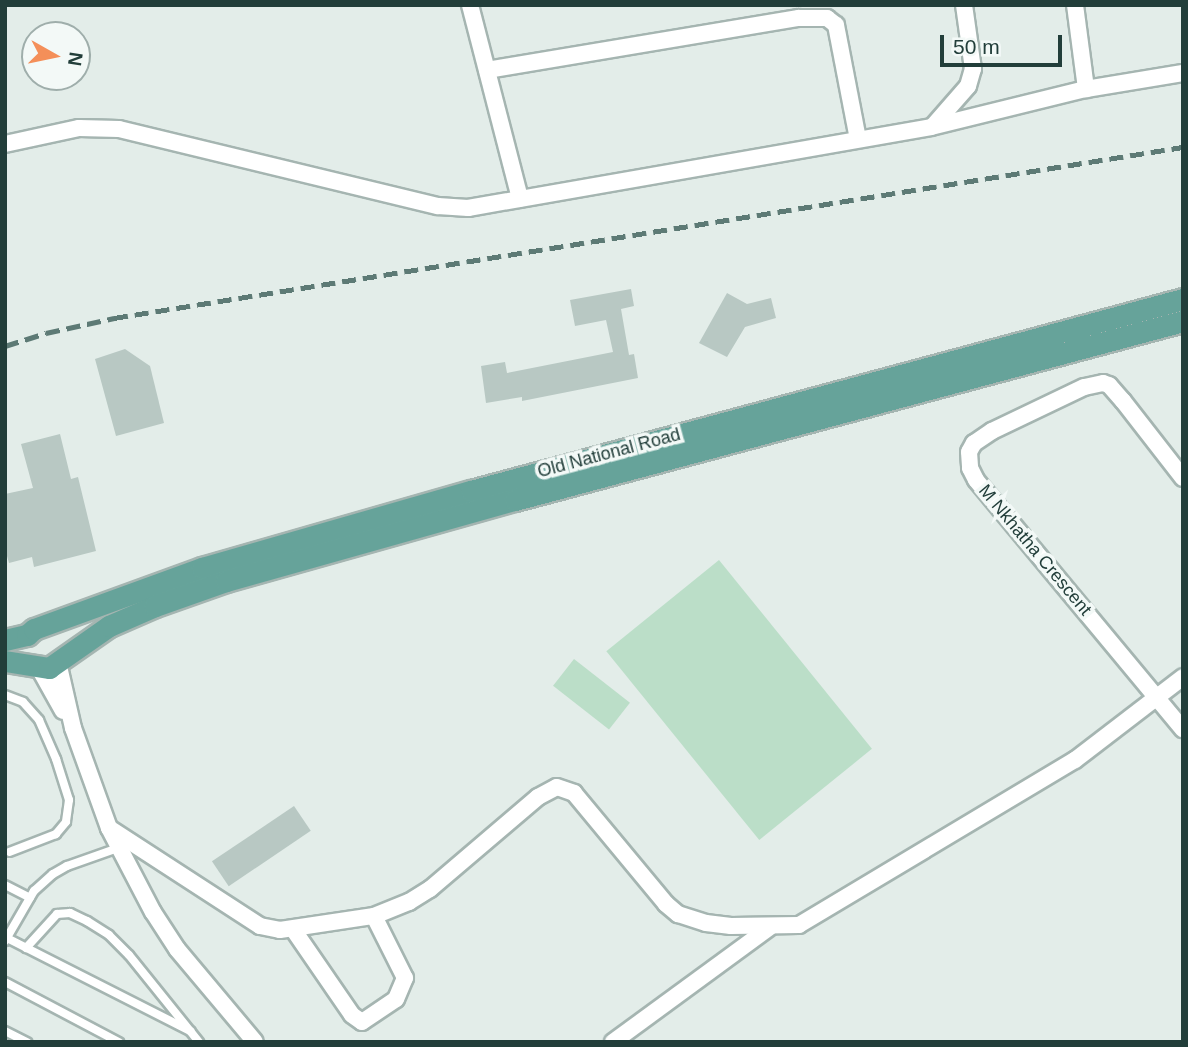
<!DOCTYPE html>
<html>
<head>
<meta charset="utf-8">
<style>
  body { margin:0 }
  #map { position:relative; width:1188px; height:1047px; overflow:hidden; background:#e3ede9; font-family:Arial,sans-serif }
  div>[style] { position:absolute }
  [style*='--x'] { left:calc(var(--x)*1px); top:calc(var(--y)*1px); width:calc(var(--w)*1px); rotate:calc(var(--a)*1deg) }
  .green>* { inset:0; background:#bbdec8; transform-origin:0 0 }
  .building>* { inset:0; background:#b8c8c3; transform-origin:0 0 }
  .roads { filter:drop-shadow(2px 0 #a5b5b1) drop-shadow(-2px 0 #a5b5b1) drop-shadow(0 2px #a5b5b1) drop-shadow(0 -2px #a5b5b1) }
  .lane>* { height:8px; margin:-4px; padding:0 4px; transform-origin:4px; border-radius:4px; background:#fff }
  .street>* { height:16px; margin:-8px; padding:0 8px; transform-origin:8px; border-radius:8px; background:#fff }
  .primary>* { height:21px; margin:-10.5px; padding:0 10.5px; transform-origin:10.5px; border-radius:10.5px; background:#66a39a }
  .rail>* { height:5px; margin-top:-2.5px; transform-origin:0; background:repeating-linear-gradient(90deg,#5d7a75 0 14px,transparent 0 21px) }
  span { translate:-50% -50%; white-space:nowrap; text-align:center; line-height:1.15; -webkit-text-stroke:7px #f3f9f7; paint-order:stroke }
  .street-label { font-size:18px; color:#223e3a }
  .frame { position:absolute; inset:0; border:7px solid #223e3a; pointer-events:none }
  .north { position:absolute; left:21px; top:21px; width:70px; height:70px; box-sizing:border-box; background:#f3f9f7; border:2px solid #9faeab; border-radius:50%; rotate:99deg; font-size:19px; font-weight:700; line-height:28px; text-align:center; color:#223e3a }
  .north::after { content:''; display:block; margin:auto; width:24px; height:32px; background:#f48f59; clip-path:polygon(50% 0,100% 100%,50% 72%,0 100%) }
  .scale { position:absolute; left:940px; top:35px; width:122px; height:32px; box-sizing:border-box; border:4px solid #223e3a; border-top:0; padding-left:9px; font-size:21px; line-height:24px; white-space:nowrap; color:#223e3a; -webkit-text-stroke:5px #f3f9f7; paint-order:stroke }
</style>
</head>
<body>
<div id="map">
  <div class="green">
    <div style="left:719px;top:560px;width:243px;height:145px;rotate:51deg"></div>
    <div style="left:574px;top:659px;width:71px;height:34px;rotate:38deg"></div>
  </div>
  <div class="building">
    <div style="clip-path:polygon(631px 289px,634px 306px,621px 309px,629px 355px,634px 354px,638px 378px,522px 401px,522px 397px,486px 403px,481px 366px,505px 362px,507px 373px,613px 352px,606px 320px,575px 326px,570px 300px)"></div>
    <div style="clip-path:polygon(727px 293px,747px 304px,771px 298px,776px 318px,745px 327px,727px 357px,699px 343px)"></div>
    <div style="clip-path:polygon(125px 349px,150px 366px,164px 423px,116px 436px,95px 359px)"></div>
    <div style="clip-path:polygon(60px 434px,71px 479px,78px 477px,96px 551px,34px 567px,32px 557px,9px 563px,5px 549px,5px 494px,33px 488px,21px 444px)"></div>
    <div style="left:294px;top:806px;width:30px;height:99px;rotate:56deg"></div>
  </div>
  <div class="roads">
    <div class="lane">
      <div style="--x:5;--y:695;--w:19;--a:21"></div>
      <div style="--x:23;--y:702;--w:24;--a:48"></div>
      <div style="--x:39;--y:720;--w:43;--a:66.4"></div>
      <div style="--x:56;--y:759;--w:43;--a:72.4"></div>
      <div style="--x:69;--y:800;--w:22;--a:98"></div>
      <div style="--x:66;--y:822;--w:16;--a:130"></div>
      <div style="--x:56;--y:834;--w:50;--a:159"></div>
      <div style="--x:5;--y:885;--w:28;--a:27"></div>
      <div style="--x:5;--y:937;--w:208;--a:26.9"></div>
      <div style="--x:5;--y:941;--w:58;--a:-59.9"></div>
      <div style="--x:34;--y:891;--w:25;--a:-42"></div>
      <div style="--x:53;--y:874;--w:16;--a:-30"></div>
      <div style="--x:67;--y:866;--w:54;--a:-19.4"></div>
      <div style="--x:26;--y:948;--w:46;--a:-47.6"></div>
      <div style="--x:57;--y:914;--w:13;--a:-4"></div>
      <div style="--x:70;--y:913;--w:19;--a:25"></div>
      <div style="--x:87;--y:921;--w:26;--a:32"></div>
      <div style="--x:109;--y:935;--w:28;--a:45"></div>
      <div style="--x:129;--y:955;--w:112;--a:51.2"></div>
      <div style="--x:5;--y:982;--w:129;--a:27.8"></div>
      <div style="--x:5;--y:1031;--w:25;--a:27"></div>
    </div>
    <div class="street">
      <div style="--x:470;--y:5;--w:200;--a:75.5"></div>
      <div style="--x:1075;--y:5;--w:85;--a:82.5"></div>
      <div style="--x:487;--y:70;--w:316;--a:-9.5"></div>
      <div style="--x:799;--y:18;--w:28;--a:0"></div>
      <div style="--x:827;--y:18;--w:11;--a:38"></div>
      <div style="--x:836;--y:25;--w:116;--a:79.1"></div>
      <div style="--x:933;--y:126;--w:53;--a:-48.8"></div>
      <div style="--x:968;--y:86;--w:18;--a:-74"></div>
      <div style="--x:973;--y:69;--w:65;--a:-98"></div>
      <div style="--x:5;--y:144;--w:76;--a:-12.2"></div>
      <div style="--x:79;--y:128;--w:40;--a:1.4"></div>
      <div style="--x:119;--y:129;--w:328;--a:13.6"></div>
      <div style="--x:438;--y:206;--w:30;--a:4"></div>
      <div style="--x:468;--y:208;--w:470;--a:-9.9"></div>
      <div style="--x:931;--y:127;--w:160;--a:-13.8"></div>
      <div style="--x:1086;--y:89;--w:98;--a:-9.4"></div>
      <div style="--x:1183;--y:478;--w:98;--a:-127.9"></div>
      <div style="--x:1123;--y:401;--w:21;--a:-131"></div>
      <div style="--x:1109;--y:385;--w:6;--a:-162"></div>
      <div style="--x:1103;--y:383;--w:19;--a:168"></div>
      <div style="--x:1084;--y:387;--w:102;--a:154.4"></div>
      <div style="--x:992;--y:431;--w:22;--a:146"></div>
      <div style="--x:974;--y:443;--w:10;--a:119"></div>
      <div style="--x:969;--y:452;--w:16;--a:86"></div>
      <div style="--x:970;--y:468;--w:13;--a:63"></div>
      <div style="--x:976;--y:480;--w:324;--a:50.3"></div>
      <div style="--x:58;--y:662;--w:68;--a:77.2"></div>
      <div style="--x:73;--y:728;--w:106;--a:70.2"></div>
      <div style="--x:109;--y:828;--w:180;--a:33"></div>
      <div style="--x:260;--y:926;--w:20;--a:11"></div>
      <div style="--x:280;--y:930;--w:95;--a:-8.5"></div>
      <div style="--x:374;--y:916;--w:38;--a:-22"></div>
      <div style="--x:409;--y:902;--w:25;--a:-32"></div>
      <div style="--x:430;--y:889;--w:142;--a:-40.4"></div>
      <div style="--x:538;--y:797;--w:21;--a:-28"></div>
      <div style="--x:557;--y:787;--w:18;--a:19"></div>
      <div style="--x:574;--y:793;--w:144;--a:50.3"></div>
      <div style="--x:666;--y:904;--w:16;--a:40"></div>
      <div style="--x:678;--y:914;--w:29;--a:18"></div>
      <div style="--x:706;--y:923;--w:25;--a:7"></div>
      <div style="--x:731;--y:926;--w:68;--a:-0.8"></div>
      <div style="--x:799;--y:925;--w:322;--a:-30.9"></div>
      <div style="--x:1075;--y:760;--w:136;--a:-37.5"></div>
      <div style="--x:39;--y:668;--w:49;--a:60.8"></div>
      <div style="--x:109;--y:828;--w:95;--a:62.4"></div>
      <div style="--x:153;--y:912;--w:44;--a:57"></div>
      <div style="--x:177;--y:949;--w:121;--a:50"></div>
      <div style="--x:293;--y:929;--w:104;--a:55.5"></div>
      <div style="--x:352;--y:1015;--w:12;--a:35"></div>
      <div style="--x:362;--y:1022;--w:41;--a:-34.1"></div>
      <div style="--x:396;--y:999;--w:23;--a:-67"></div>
      <div style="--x:405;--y:978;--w:69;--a:-116.6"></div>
      <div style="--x:613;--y:1042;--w:195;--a:-36.2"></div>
    </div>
    <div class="primary">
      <div style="--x:5;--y:640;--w:23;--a:-13"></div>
      <div style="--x:27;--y:635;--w:9;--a:-41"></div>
      <div style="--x:34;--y:629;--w:179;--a:-20"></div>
      <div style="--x:202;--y:568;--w:280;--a:-16"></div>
      <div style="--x:471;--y:491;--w:737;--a:-15.09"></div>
      <div style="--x:5;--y:661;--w:45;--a:9"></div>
      <div style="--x:49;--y:668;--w:73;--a:-35"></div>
      <div style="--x:109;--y:626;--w:50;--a:-23.5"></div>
      <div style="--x:155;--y:606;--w:75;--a:-19.4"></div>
      <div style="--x:226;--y:581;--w:300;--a:-15.7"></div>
      <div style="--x:515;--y:500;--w:692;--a:-15"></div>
    </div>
  </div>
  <div class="rail">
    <div style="--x:5;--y:346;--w:43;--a:-17.6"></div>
    <div style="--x:46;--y:333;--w:70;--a:-12.4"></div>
    <div style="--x:114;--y:318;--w:1083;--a:-9.09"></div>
  </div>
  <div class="street-label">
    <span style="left:609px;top:453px;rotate:-15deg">Old National Road</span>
    <span style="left:1035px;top:550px;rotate:50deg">M Nkhatha Crescent</span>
  </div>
  <div class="frame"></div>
  <div class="north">N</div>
  <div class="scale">50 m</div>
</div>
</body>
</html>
